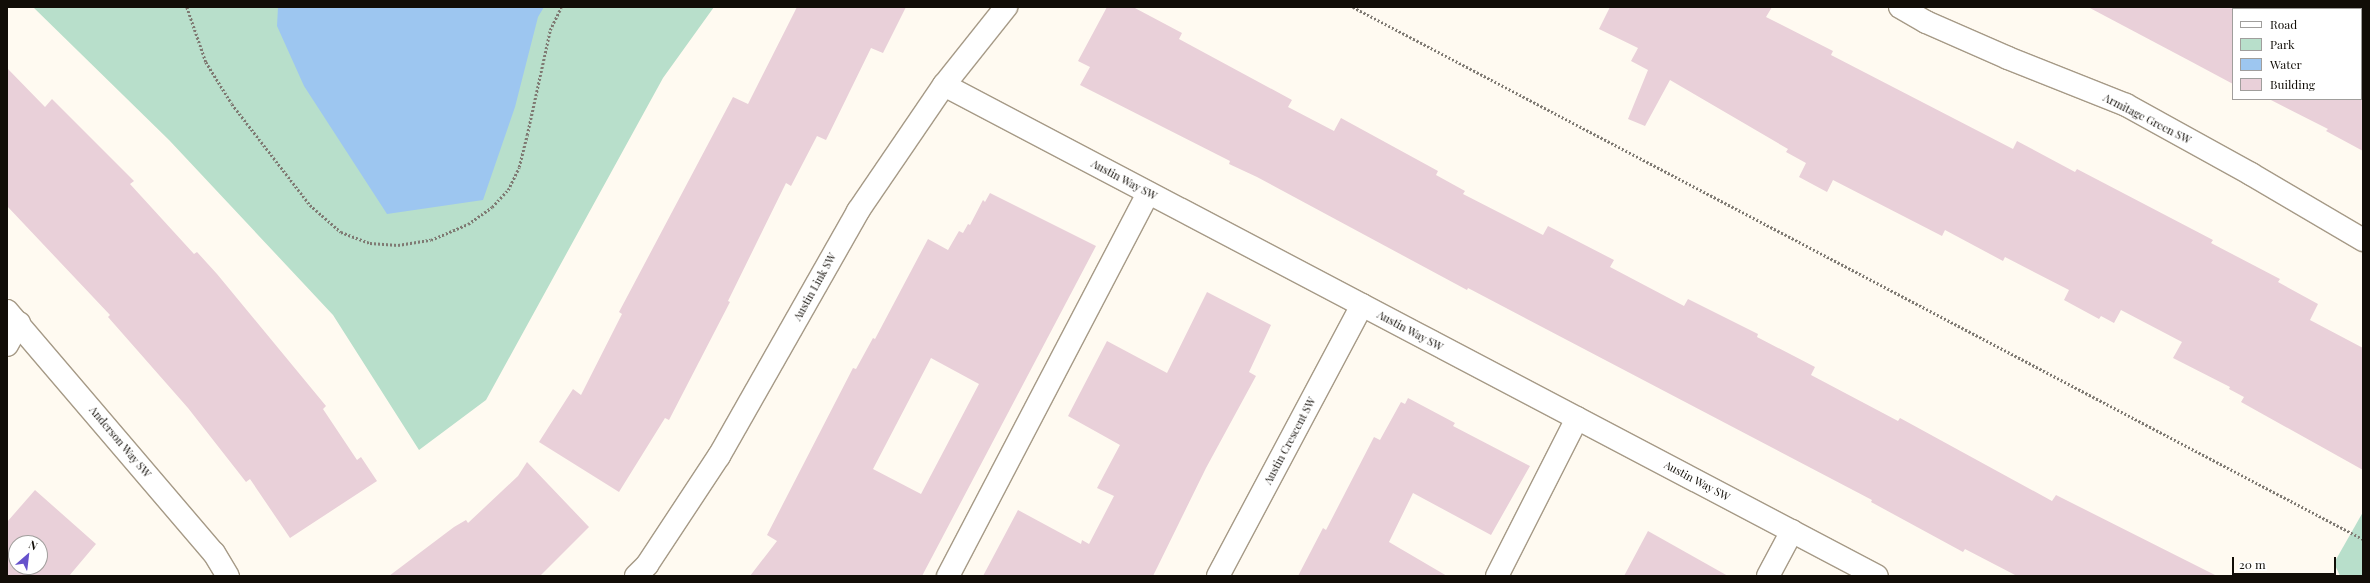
<!DOCTYPE html>
<html>
<head>
<meta charset="utf-8">
<style>
  body { margin:0 }
  #map { position:relative; width:2370px; height:583px; overflow:hidden; background:#fffaf1; font-family:"Playfair Display",serif }
  div>[style] { position:absolute }
  [style*='--x'] { left:calc(var(--x)*1px); top:calc(var(--y)*1px); width:calc(var(--w)*1px); rotate:calc(var(--a)*1deg) }
  .green>* { inset:0; background:#b8dfcb }
  .water>* { inset:0; background:#9dc6f0 }
  .building>* { inset:0; background:#e9d0d9 }
  .path>* { height:2.5px; margin-top:-1.25px; transform-origin:0; background:repeating-linear-gradient(90deg,#7f7a73 0 2px,transparent 0 4px) }
  .roads { filter:drop-shadow(1px 0 #a69a87) drop-shadow(-1px 0 #a69a87) drop-shadow(0 1px #a69a87) drop-shadow(0 -1px #a69a87) }
  .minor>* { height:22px; margin:-11px; padding:0 11px; transform-origin:11px; border-radius:11px; background:#fff }
  span { translate:-50% -50%; white-space:nowrap; text-align:center; line-height:1.15; -webkit-text-stroke:3px #fff; paint-order:stroke }
  .street-label { font-size:11px; color:#110d07 }
  .frame { position:absolute; inset:0; border:8px solid #110d07; pointer-events:none }
  .legend { position:absolute; left:2232px; top:8px; width:130px; height:92px; box-sizing:border-box; background:#fff; border:1px solid #a09e9c; margin:0; padding:5px 7px; list-style:none; font-size:12px; color:#110d07 }
  .legend li { display:flex; align-items:center; gap:8px; height:20px }
  .legend b { width:20px; border:1px solid #a09e9c }
  .north { position:absolute; left:8px; top:535px; width:40px; height:40px; box-sizing:border-box; background:#fff; border:1px solid #a09e9c; border-radius:50%; rotate:28deg; font-size:11px; font-weight:700; line-height:16px; text-align:center; color:#110d07 }
  .north::after { content:''; display:block; margin:auto; width:14px; height:18px; background:#6652cc; clip-path:polygon(50% 0,100% 100%,50% 72%,0 100%) }
  .scale { position:absolute; left:2232px; top:557px; width:104px; height:18px; box-sizing:border-box; border:2px solid #110d07; border-top:0; padding-left:5px; font-size:12px; line-height:14px; white-space:nowrap; color:#110d07; -webkit-text-stroke:3px #fff; paint-order:stroke }
</style>
</head>
<body>
<div id="map">
  <div class="green">
    <div style="clip-path:polygon(33px 7px,714px 7px,663px 78px,486px 400px,419px 450px,333px 315px,169px 140px)"></div>
    <div style="clip-path:polygon(2363px 512px,2363px 576px,2340px 576px,2334px 563px)"></div>
  </div>
  <div class="water">
    <div style="clip-path:polygon(278px 7px,544px 7px,538px 17px,515px 107px,483px 200px,387px 214px,304px 86px,277px 26px)"></div>
  </div>
  <div class="building">
    <div style="clip-path:polygon(797px 7px,906px 7px,883px 53px,871px 48px,826px 140px,817px 136px,791px 186px,786px 183px,728px 301px,730px 302px,669px 420px,665px 418px,619px 492px,539px 442px,573px 389px,581px 395px,622px 314px,619px 312px,733px 97px,748px 104px)"></div>
    <div style="clip-path:polygon(1107px 7px,1133px 7px,1182px 33px,1179px 39px,1292px 100px,1288px 107px,1334px 131px,1341px 118px,1438px 171px,1436px 175px,1465px 191px,1463px 194px,1543px 235px,1548px 226px,1614px 260px,1610px 267px,1684px 306px,1688px 299px,1758px 334px,1757px 337px,1815px 367px,1811px 375px,1898px 421px,1900px 418px,2052px 501px,2056px 495px,2217px 576px,2017px 576px,1965px 549px,1963px 552px,1871px 502px,1872px 500px,1468px 288px,1467px 290px,1257px 177px,1229px 164px,1230px 161px,1080px 85px,1090px 67px,1078px 61px)"></div>
    <div style="clip-path:polygon(1610px 7px,1772px 7px,1766px 17px,1833px 51px,1831px 55px,2013px 149px,2017px 141px,2075px 172px,2077px 169px,2213px 240px,2211px 243px,2280px 279px,2278px 282px,2318px 304px,2310px 320px,2363px 348px,2363px 470px,2241px 402px,2244px 397px,2229px 389px,2230px 387px,2173px 358px,2182px 342px,2121px 310px,2114px 323px,2101px 316px,2099px 319px,2064px 300px,2069px 290px,2005px 257px,2003px 261px,1945px 230px,1942px 236px,1833px 180px,1827px 192px,1799px 177px,1806px 163px,1786px 152px,1788px 149px,1670px 80px,1645px 126px,1628px 119px,1648px 70px,1631px 61px,1638px 48px,1599px 29px)"></div>
    <div style="clip-path:polygon(2088px 7px,2233px 7px,2233px 84px,2190px 61px)"></div>
    <div style="clip-path:polygon(7px 68px,45px 107px,52px 99px,134px 181px,130px 184px,194px 254px,197px 252px,217px 274px,326px 406px,323px 409px,357px 460px,361px 457px,377px 481px,290px 538px,250px 479px,246px 482px,188px 408px,108px 317px,110px 315px,7px 206px)"></div>
    <div style="clip-path:polygon(2269px 99px,2363px 99px,2363px 151px,2326px 131px,2328px 129px)"></div>
    <div style="clip-path:polygon(evenodd,990px 193px,1096px 246px,922px 576px,750px 576px,777px 541px,767px 535px,853px 368px,856px 369px,873px 338px,875px 339px,928px 239px,948px 250px,959px 231px,963px 233px,968px 224px,970px 225px,983px 200px,985px 202px,990px 193px,931px 358px,979px 384px,921px 494px,873px 469px,931px 358px)"></div>
    <div style="clip-path:polygon(1207px 292px,1271px 325px,1249px 372px,1256px 376px,1206px 468px,1153px 576px,983px 576px,1018px 510px,1081px 544px,1082px 540px,1089px 544px,1114px 496px,1097px 488px,1120px 445px,1068px 416px,1107px 341px,1167px 373px)"></div>
    <div style="clip-path:polygon(1408px 398px,1455px 423px,1453px 426px,1530px 466px,1491px 535px,1413px 493px,1389px 542px,1447px 576px,1298px 576px,1323px 528px,1326px 530px,1374px 437px,1380px 440px,1401px 402px,1405px 404px)"></div>
    <div style="clip-path:polygon(527px 462px,589px 527px,540px 576px,389px 576px,454px 527px,466px 520px,468px 523px,518px 476px)"></div>
    <div style="clip-path:polygon(evenodd,35px 490px,96px 544px,69px 576px,7px 576px,7px 522px,35px 490px,16px 543px,40px 543px,40px 567px,16px 567px,16px 543px)"></div>
    <div style="clip-path:polygon(1648px 531px,1728px 576px,1624px 576px)"></div>
  </div>
  <div class="path">
    <div style="--x:187;--y:7;--w:58;--a:70.9"></div>
    <div style="--x:206;--y:62;--w:49;--a:58.2"></div>
    <div style="--x:232;--y:104;--w:128;--a:52.3"></div>
    <div style="--x:310;--y:205;--w:41;--a:41.1"></div>
    <div style="--x:341;--y:232;--w:31;--a:21"></div>
    <div style="--x:370;--y:243;--w:28;--a:4"></div>
    <div style="--x:398;--y:245;--w:33;--a:-9"></div>
    <div style="--x:431;--y:240;--w:40;--a:-23.4"></div>
    <div style="--x:468;--y:224;--w:29;--a:-35"></div>
    <div style="--x:492;--y:207;--w:23;--a:-47"></div>
    <div style="--x:508;--y:190;--w:25;--a:-64"></div>
    <div style="--x:519;--y:167;--w:33;--a:-76"></div>
    <div style="--x:527;--y:135;--w:107;--a:-77.6"></div>
    <div style="--x:550;--y:30;--w:25;--a:-64"></div>
    <div style="--x:1353;--y:7;--w:1142;--a:27.78"></div>
  </div>
  <div class="roads">
    <div class="minor">
      <div style="--x:1900;--y:7;--w:30;--a:30"></div>
      <div style="--x:1926;--y:22;--w:90;--a:23.7"></div>
      <div style="--x:2008;--y:58;--w:127;--a:21.7"></div>
      <div style="--x:2126;--y:105;--w:143;--a:28.9"></div>
      <div style="--x:2251;--y:174;--w:130;--a:30.5"></div>
      <div style="--x:944;--y:85;--w:1054;--a:27.76"></div>
      <div style="--x:7;--y:311;--w:318;--a:49.5"></div>
      <div style="--x:214;--y:553;--w:27;--a:59"></div>
      <div style="--x:7;--y:345;--w:25;--a:-61"></div>
      <div style="--x:636;--y:576;--w:16;--a:-45"></div>
      <div style="--x:647;--y:565;--w:131;--a:-56.6"></div>
      <div style="--x:719;--y:456;--w:282;--a:-60.4"></div>
      <div style="--x:858;--y:211;--w:153;--a:-55.7"></div>
      <div style="--x:944;--y:85;--w:100;--a:-51.5"></div>
      <div style="--x:948;--y:576;--w:432;--a:-62.4"></div>
      <div style="--x:1218;--y:576;--w:307;--a:-62"></div>
      <div style="--x:1497;--y:576;--w:177;--a:-63.1"></div>
      <div style="--x:1768;--y:576;--w:51;--a:-61.9"></div>
    </div>
  </div>
  <div class="street-label">
    <span style="left:2147px;top:119px;rotate:27deg">Armitage Green SW</span>
    <span style="left:1124px;top:180px;rotate:28deg">Austin Way SW</span>
    <span style="left:815px;top:287px;rotate:-61deg">Austin Link SW</span>
    <span style="left:1410px;top:331px;rotate:28deg">Austin Way SW</span>
    <span style="left:1290px;top:441px;rotate:-62deg">Austin Crescent SW</span>
    <span style="left:120px;top:442px;rotate:50deg">Anderson Way SW</span>
    <span style="left:1697px;top:481px;rotate:28deg">Austin Way SW</span>
  </div>
  <div class="frame"></div>
  <ul class="legend">
  <li><b style="height:5px;background:#fff"></b>Road</li>
  <li><b style="height:11px;background:#b8dfcb"></b>Park</li>
  <li><b style="height:11px;background:#9dc6f0"></b>Water</li>
  <li><b style="height:11px;background:#e9d0d9"></b>Building</li>
  </ul>
  <div class="north">N</div>
  <div class="scale">20 m</div>
</div>
</body>
</html>
